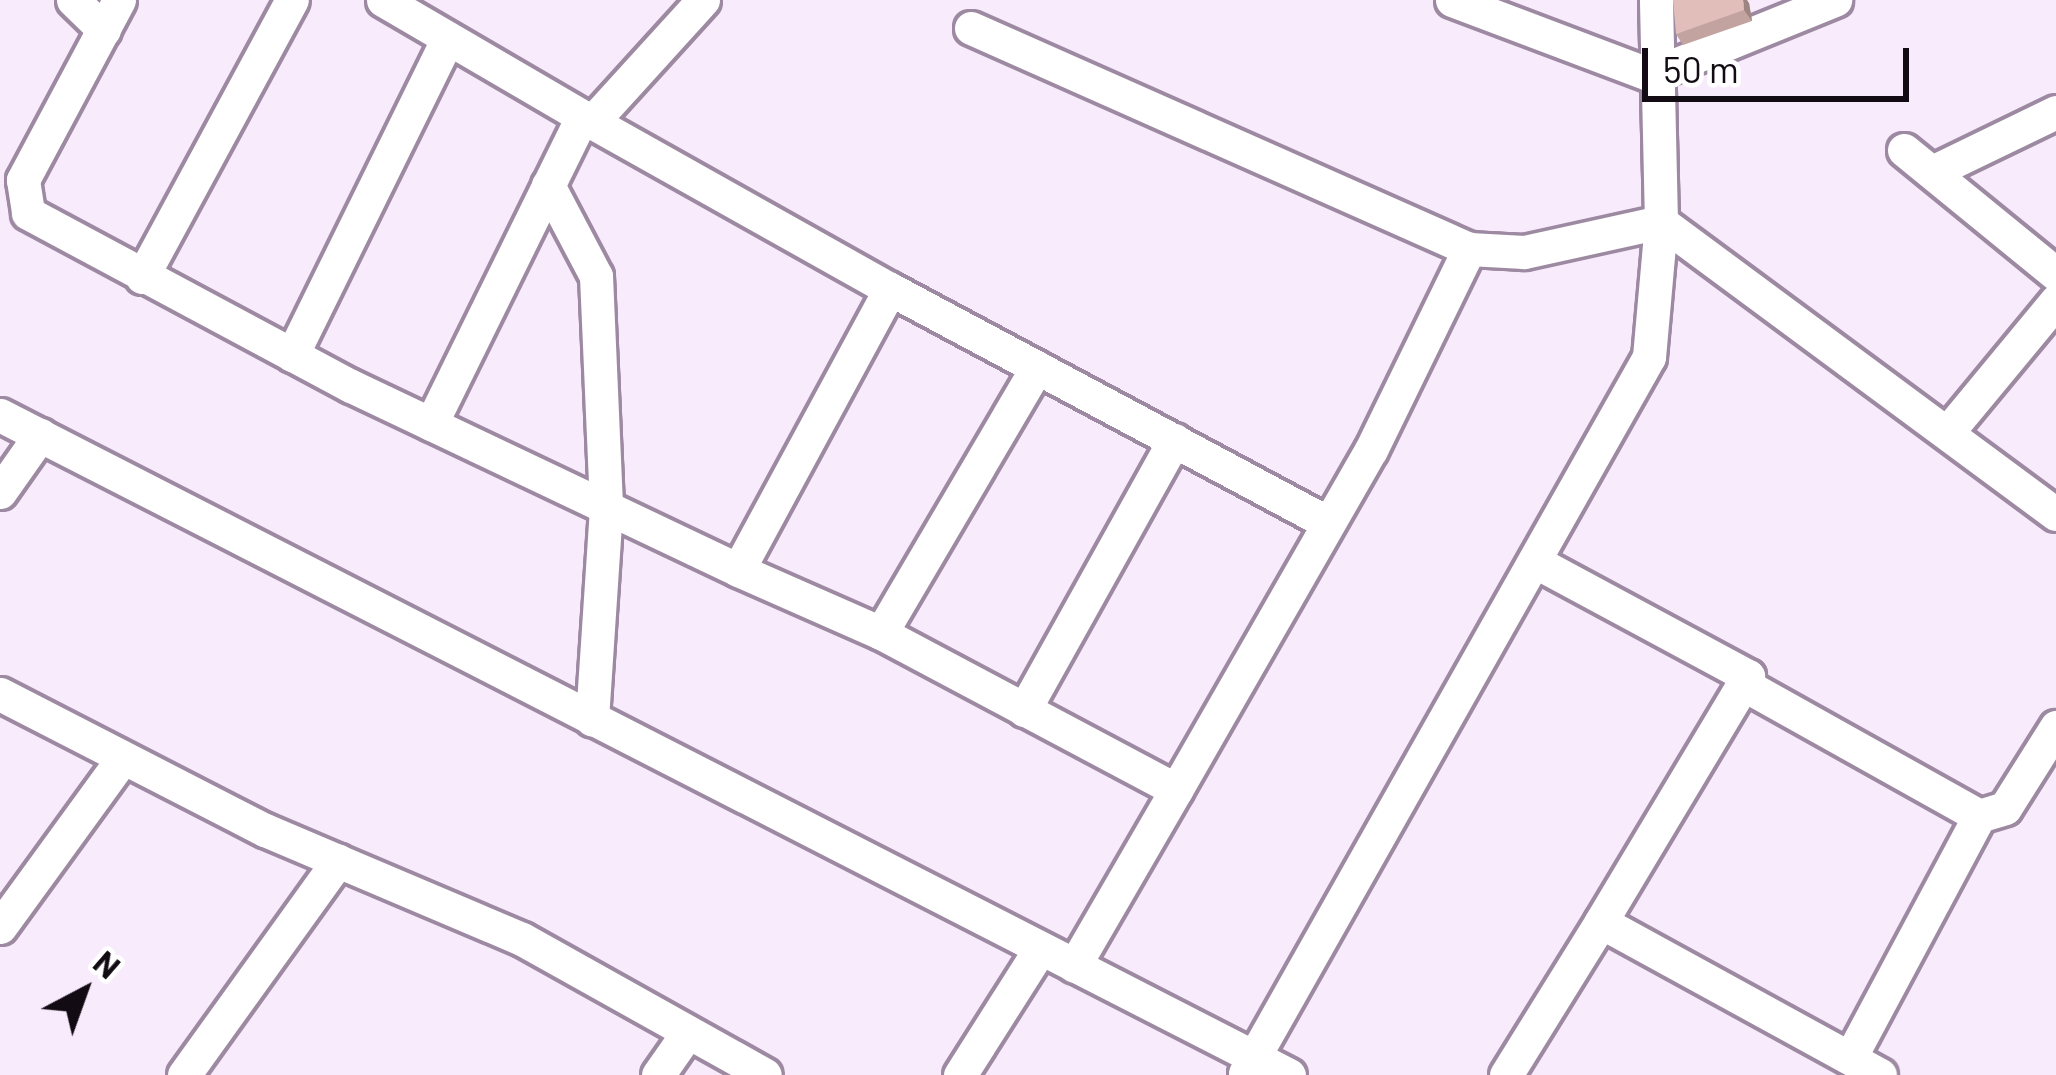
<!DOCTYPE html>
<html>
<head>
<meta charset="utf-8">
<style>
  body { margin:0 }
  #map { position:relative; width:2056px; height:1075px; overflow:hidden; background:#f8ecfc; font-family:Barlow,sans-serif }
  div>[style] { position:absolute }
  [style*='--x'] { left:calc(var(--x)*1px); top:calc(var(--y)*1px); width:calc(var(--w)*1px); rotate:calc(var(--a)*1deg) }
  .roads { filter:drop-shadow(3px 0 #9d8aa2) drop-shadow(-3px 0 #9d8aa2) drop-shadow(0 3px #9d8aa2) drop-shadow(0 -3px #9d8aa2) }
  .minor>* { height:33px; margin:-16.5px; padding:0 16.5px; transform-origin:16.5px; border-radius:16.5px; background:#fff }
  .wall>* { inset:0; background:#c2a39f }
  .shaded-wall>* { inset:0; background:#9e8582 }
  .building>* { inset:0; background:#e1beb9 }
  span { translate:-50% -50%; white-space:nowrap; text-align:center; line-height:1.15; -webkit-text-stroke:12px #fff; paint-order:stroke }
  .north { position:absolute; left:24px; top:931px; width:120px; height:120px; -webkit-text-stroke:9px #fff; paint-order:stroke; rotate:41deg; font-size:33px; font-weight:700; line-height:48px; text-align:center; color:#120b13 }
  .north::after { content:''; display:block; margin:auto; width:42px; height:54px; background:#120b13; clip-path:polygon(50% 0,100% 100%,50% 72%,0 100%) }
  .scale { position:absolute; left:1642px; top:48px; width:267px; height:54px; box-sizing:border-box; border:6px solid #120b13; border-top:0; padding-left:15px; font-size:36px; line-height:42px; white-space:nowrap; color:#120b13; -webkit-text-stroke:9px #fff; paint-order:stroke }
</style>
</head>
<body>
<div id="map">
  <div class="roads">
    <div class="minor">
      <div style="--x:73;--y:0;--w:43;--a:44.1"></div>
      <div style="--x:119;--y:0;--w:204;--a:118.1"></div>
      <div style="--x:23;--y:180;--w:33;--a:81"></div>
      <div style="--x:28;--y:213;--w:366;--a:28.2"></div>
      <div style="--x:351;--y:386;--w:429;--a:25.4"></div>
      <div style="--x:383;--y:0;--w:242;--a:30.3"></div>
      <div style="--x:703;--y:0;--w:165;--a:132.3"></div>
      <div style="--x:592;--y:122;--w:342;--a:29.3"></div>
      <div style="--x:890;--y:289;--w:319;--a:118.4"></div>
      <div style="--x:738;--y:570;--w:156;--a:23.8"></div>
      <div style="--x:881;--y:633;--w:334;--a:28"></div>
      <div style="--x:1176;--y:790;--w:203;--a:120.1"></div>
      <div style="--x:1452;--y:0;--w:212;--a:20.7"></div>
      <div style="--x:1650;--y:75;--w:200;--a:-22.1"></div>
      <div style="--x:971;--y:28;--w:545;--a:23.93"></div>
      <div style="--x:1469;--y:249;--w:55;--a:3.1"></div>
      <div style="--x:1524;--y:252;--w:140;--a:-12.4"></div>
      <div style="--x:1661;--y:222;--w:491;--a:36.5"></div>
      <div style="--x:1904;--y:150;--w:196;--a:39.2"></div>
      <div style="--x:1932;--y:172;--w:138;--a:-25.8"></div>
      <div style="--x:548;--y:185;--w:103;--a:62.2"></div>
      <div style="--x:596;--y:276;--w:232;--a:87.5"></div>
      <div style="--x:606;--y:508;--w:212;--a:93.8"></div>
      <div style="--x:142;--y:277;--w:315;--a:-61.6"></div>
      <div style="--x:890;--y:289;--w:497;--a:28.1"></div>
      <div style="--x:292;--y:355;--w:353;--a:-63.8"></div>
      <div style="--x:0;--y:415;--w:1448;--a:27.11"></div>
      <div style="--x:431;--y:424;--w:342;--a:-63.8"></div>
      <div style="--x:1951;--y:428;--w:165;--a:-50.4"></div>
      <div style="--x:0;--y:492;--w:70;--a:-54.9"></div>
      <div style="--x:1536;--y:562;--w:241;--a:28.3"></div>
      <div style="--x:1748;--y:676;--w:287;--a:120.9"></div>
      <div style="--x:1601;--y:922;--w:318;--a:28.7"></div>
      <div style="--x:881;--y:633;--w:308;--a:-59.6"></div>
      <div style="--x:1743;--y:684;--w:270;--a:29.2"></div>
      <div style="--x:1979;--y:816;--w:27;--a:-17"></div>
      <div style="--x:2005;--y:808;--w:96;--a:-57.8"></div>
      <div style="--x:0;--y:694;--w:298;--a:27.2"></div>
      <div style="--x:265;--y:830;--w:279;--a:23"></div>
      <div style="--x:522;--y:939;--w:278;--a:29.2"></div>
      <div style="--x:1024;--y:710;--w:309;--a:-60.9"></div>
      <div style="--x:1176;--y:790;--w:392;--a:-60.2"></div>
      <div style="--x:1371;--y:450;--w:224;--a:-64"></div>
      <div style="--x:0;--y:927;--w:209;--a:-54"></div>
      <div style="--x:1850;--y:1058;--w:274;--a:-61.9"></div>
      <div style="--x:1245;--y:1073;--w:822;--a:-60.57"></div>
      <div style="--x:1649;--y:357;--w:136;--a:-84.9"></div>
      <div style="--x:1661;--y:222;--w:222;--a:-91.3"></div>
      <div style="--x:184;--y:1075;--w:264;--a:-54.3"></div>
      <div style="--x:658;--y:1075;--w:52;--a:-55.1"></div>
      <div style="--x:960;--y:1075;--w:149;--a:-57.6"></div>
      <div style="--x:1506;--y:1075;--w:180;--a:-58.2"></div>
    </div>
  </div>
  <div class="wall">
    <div style="clip-path:polygon(1749px 3px,1752px 21px,1683px 45px,1676px 34px)"></div>
  </div>
  <div class="shaded-wall">
    <div style="clip-path:polygon(1743px 0,1747px 0,1749px 3px,1752px 21px,1744px 10px)"></div>
  </div>
  <div class="building">
    <div style="clip-path:polygon(1673px 0,1743px 0,1744px 10px,1676px 34px)"></div>
  </div>
  <div class="north">N</div>
  <div class="scale">50 m</div>
</div>
</body>
</html>
